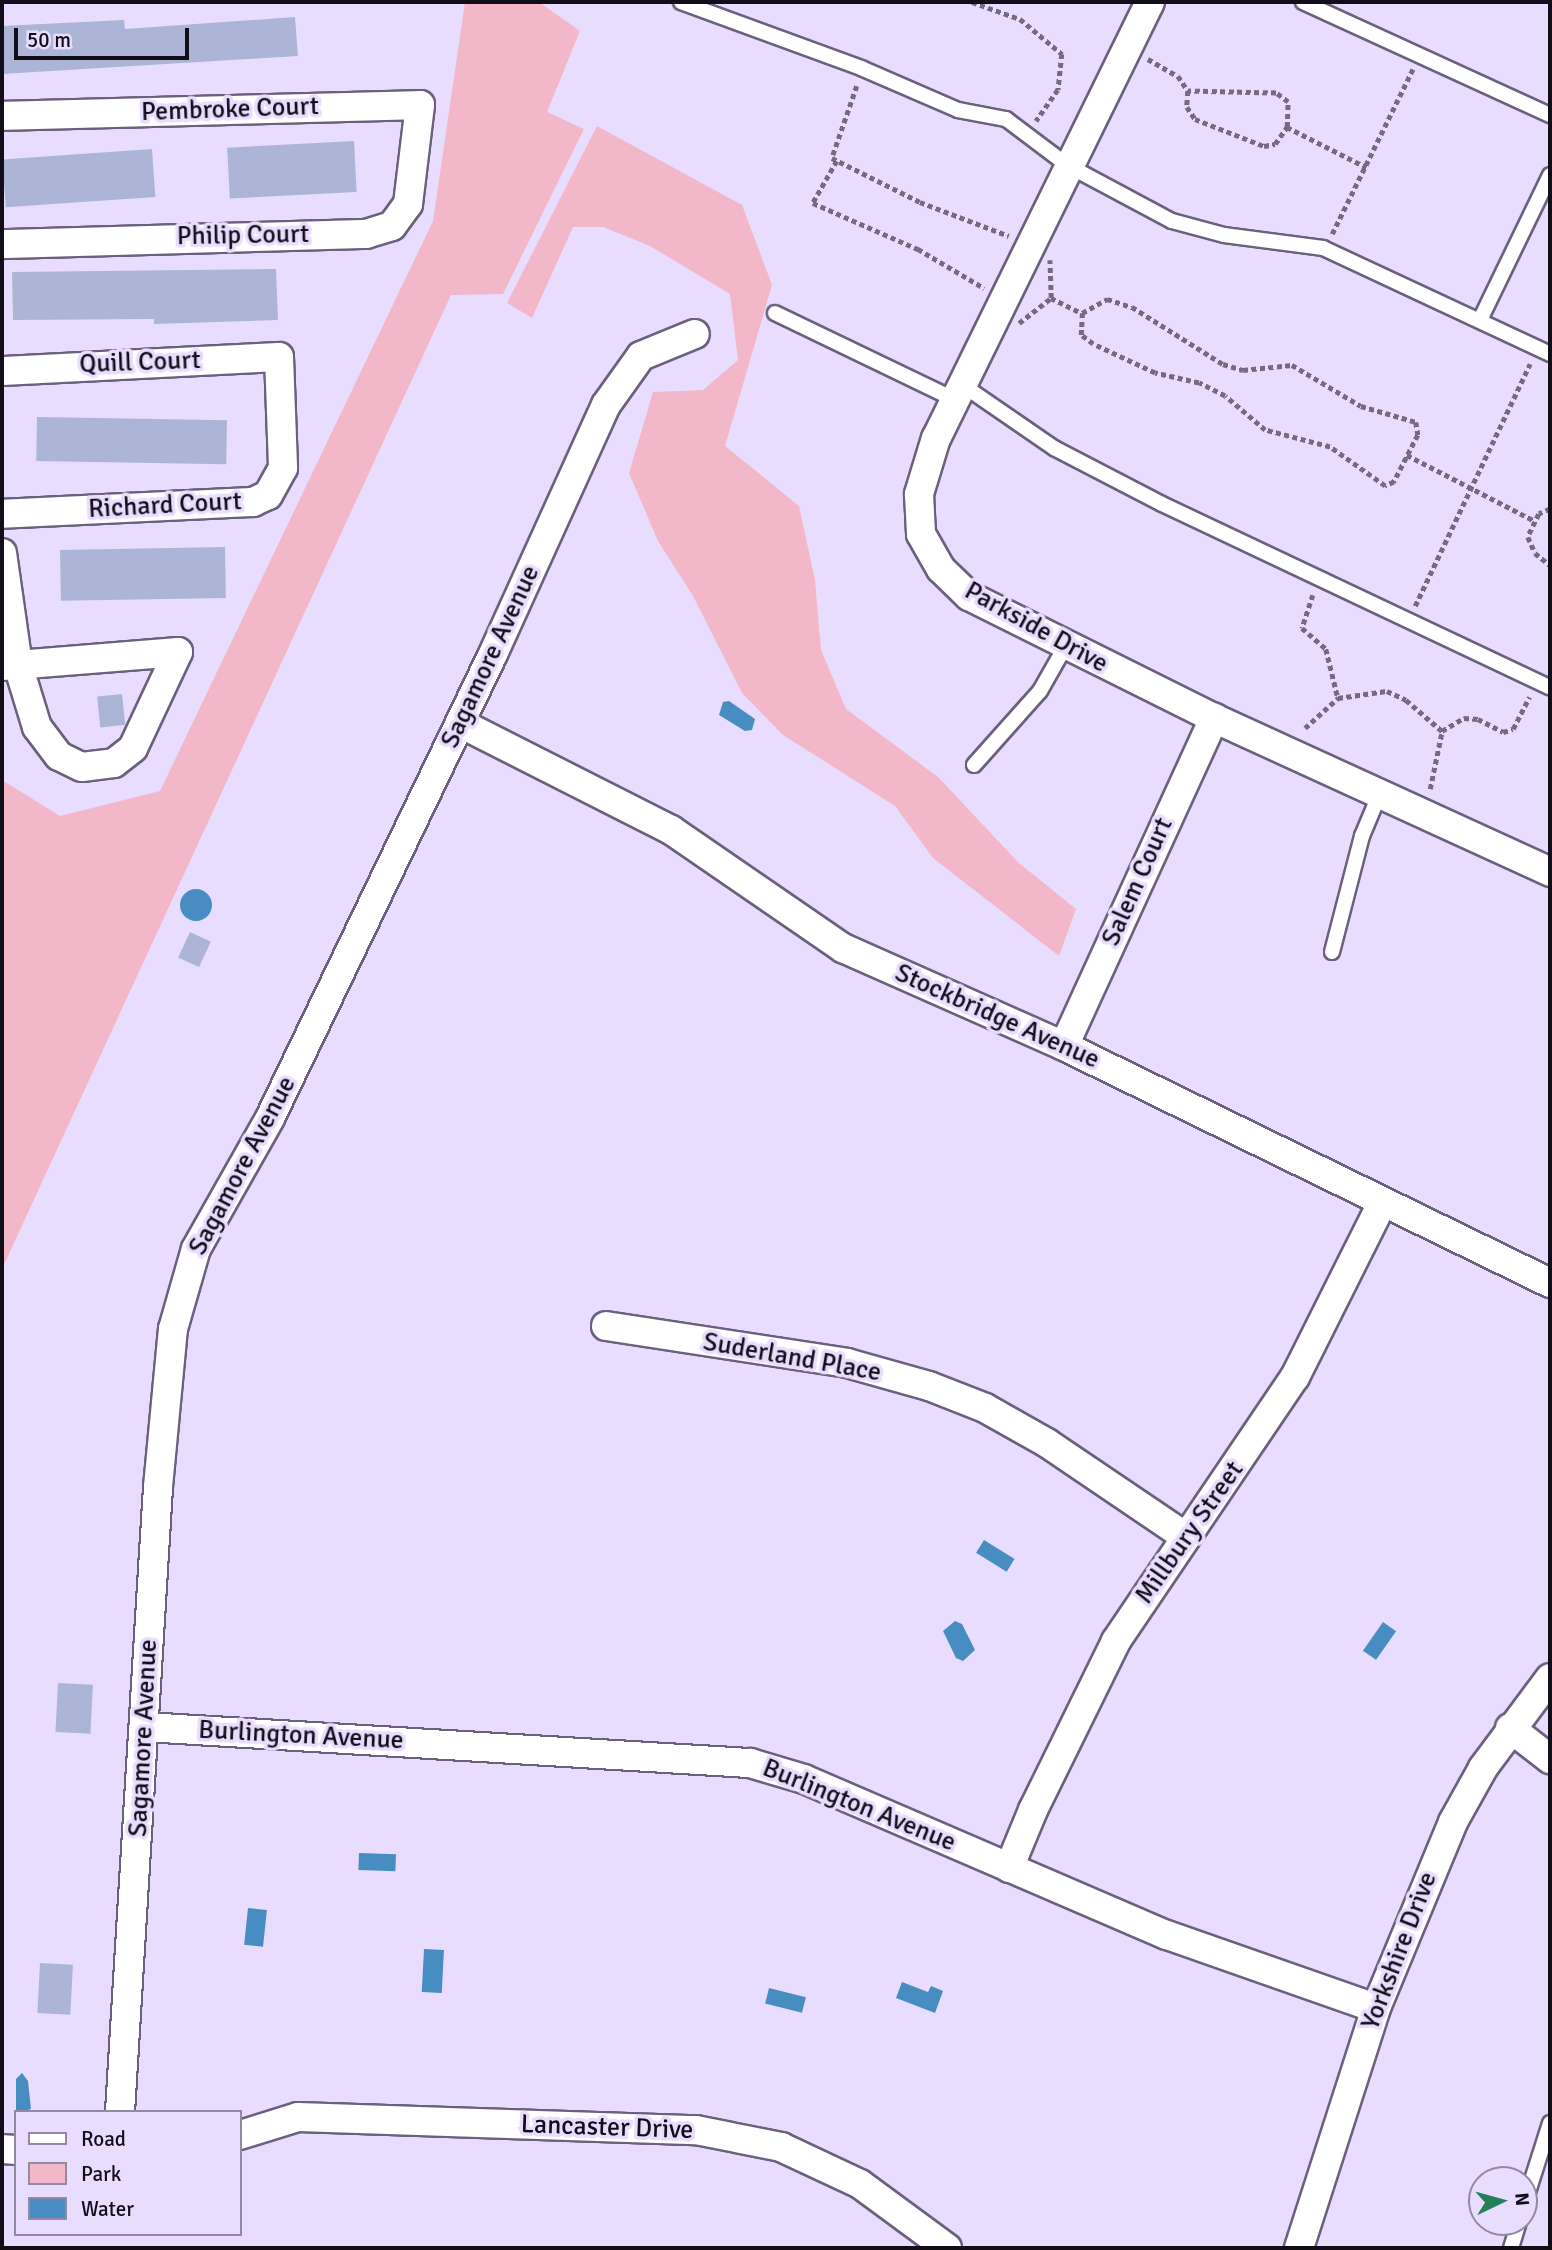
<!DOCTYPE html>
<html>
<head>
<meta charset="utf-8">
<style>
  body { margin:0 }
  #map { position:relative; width:1552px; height:2250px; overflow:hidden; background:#e8ddfe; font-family:Signika,sans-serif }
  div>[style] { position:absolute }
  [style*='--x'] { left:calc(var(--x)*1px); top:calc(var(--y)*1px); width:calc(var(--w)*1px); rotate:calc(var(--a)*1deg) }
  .green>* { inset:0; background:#f2b8ca }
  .water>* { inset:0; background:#488dc2; transform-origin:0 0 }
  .round { border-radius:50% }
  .building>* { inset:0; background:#acb5d5; transform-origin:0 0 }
  .path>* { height:4.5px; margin-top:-2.25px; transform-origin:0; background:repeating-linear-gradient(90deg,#736c81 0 5px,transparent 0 8.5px) }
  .roads { filter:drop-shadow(2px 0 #6b607d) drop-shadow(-2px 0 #6b607d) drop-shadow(0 2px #6b607d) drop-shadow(0 -2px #6b607d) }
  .service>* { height:14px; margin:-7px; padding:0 7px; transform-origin:7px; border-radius:7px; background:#fff }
  .minor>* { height:28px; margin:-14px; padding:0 14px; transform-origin:14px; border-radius:14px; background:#fff }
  span { translate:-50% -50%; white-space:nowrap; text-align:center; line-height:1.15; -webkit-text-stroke:7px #e8ddfe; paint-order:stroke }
  .street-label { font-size:26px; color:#120e19 }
  .frame { position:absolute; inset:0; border:4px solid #120e19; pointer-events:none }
  .legend { position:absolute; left:14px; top:2110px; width:228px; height:126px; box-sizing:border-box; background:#e8ddfe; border:2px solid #928aa2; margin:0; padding:9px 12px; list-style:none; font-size:21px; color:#120e19 }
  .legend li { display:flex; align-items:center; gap:14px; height:35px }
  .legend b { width:35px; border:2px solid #928aa2 }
  .north { position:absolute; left:1468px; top:2166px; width:70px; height:70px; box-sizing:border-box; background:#e8ddfe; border:2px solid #928aa2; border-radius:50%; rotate:85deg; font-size:19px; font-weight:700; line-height:28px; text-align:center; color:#120e19 }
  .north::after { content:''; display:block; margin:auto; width:24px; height:32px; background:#268055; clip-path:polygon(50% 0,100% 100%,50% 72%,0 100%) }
  .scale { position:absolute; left:14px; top:28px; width:175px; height:32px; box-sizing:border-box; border:4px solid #120e19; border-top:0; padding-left:9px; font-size:21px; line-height:24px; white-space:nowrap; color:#120e19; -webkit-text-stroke:5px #e8ddfe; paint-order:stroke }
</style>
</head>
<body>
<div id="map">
  <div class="green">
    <div style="clip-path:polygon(465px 2px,539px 2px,580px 31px,547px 112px,584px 129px,503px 294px,451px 295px,2px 1269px,2px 780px,60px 816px,160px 791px,433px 221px)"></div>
    <div style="clip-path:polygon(597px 126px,742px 205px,772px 285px,725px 446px,799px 506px,815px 580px,821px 650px,846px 709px,938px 777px,1019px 863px,1076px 909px,1059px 956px,933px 858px,895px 806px,783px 735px,742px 693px,693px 596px,658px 541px,629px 473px,653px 392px,703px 390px,738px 360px,730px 294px,650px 246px,603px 227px,573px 227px,532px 318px,507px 303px)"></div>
  </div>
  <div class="water">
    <div style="clip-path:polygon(729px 701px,755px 719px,752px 730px,745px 731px,719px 715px,723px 702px)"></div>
    <div class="round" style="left:180px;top:889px;width:32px;height:32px"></div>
    <div style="left:984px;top:1540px;width:36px;height:15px;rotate:32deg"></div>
    <div style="clip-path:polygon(955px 1621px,962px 1624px,975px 1650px,963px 1661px,956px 1658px,943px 1631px)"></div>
    <div style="left:1383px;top:1622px;width:16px;height:35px;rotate:35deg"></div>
    <div style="left:359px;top:1853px;width:37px;height:17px;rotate:2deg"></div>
    <div style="left:248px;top:1908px;width:19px;height:37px;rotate:6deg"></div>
    <div style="left:424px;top:1949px;width:20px;height:43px;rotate:3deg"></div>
    <div style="clip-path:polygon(902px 1982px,928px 1992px,931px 1986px,943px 1991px,935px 2013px,896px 1998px)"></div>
    <div style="left:769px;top:1988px;width:38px;height:16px;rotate:14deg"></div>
    <div style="clip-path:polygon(22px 2073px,28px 2081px,31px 2109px,16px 2114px,16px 2079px)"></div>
  </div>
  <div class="building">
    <div style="clip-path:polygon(295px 17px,298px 56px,2px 74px,2px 26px,124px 20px,125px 29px)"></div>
    <div style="left:354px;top:141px;width:51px;height:127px;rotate:87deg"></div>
    <div style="left:152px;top:149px;width:48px;height:150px;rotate:86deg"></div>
    <div style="clip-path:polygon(276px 269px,278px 320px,154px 324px,154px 319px,13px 320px,12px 272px)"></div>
    <div style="left:37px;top:417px;width:190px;height:44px;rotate:1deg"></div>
    <div style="left:225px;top:547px;width:51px;height:165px;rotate:89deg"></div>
    <div style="left:122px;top:694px;width:31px;height:25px;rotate:84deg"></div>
    <div style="left:190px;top:932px;width:23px;height:28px;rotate:25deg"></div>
    <div style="left:58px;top:1683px;width:35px;height:49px;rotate:3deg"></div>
    <div style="left:40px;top:1963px;width:33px;height:50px;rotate:3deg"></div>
  </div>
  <div class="path">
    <div style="--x:972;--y:2;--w:51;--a:19.5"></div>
    <div style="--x:1020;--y:19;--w:55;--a:39.8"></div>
    <div style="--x:1062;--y:54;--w:36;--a:96"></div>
    <div style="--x:1058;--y:90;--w:38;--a:125"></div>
    <div style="--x:1148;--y:59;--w:34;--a:30"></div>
    <div style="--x:1178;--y:76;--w:18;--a:56"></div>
    <div style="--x:1188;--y:91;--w:16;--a:94"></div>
    <div style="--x:1187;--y:107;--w:14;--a:56"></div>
    <div style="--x:1195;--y:119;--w:74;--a:21.4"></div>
    <div style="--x:1264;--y:146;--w:11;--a:-10"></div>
    <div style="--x:1275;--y:144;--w:21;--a:-55"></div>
    <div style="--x:1287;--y:127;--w:25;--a:-88"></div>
    <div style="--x:1288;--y:102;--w:15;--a:-143"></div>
    <div style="--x:1276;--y:93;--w:88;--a:-178.7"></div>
    <div style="--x:857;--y:86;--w:76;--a:109.1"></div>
    <div style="--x:832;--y:158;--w:98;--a:26.6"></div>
    <div style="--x:920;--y:202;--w:95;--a:20.9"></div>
    <div style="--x:1287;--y:127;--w:89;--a:26.9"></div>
    <div style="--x:837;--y:161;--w:48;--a:119.7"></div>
    <div style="--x:813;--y:203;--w:115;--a:23.7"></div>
    <div style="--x:918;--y:249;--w:77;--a:30.6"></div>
    <div style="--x:1332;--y:234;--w:184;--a:-63.9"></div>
    <div style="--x:1051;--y:298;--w:34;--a:26"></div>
    <div style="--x:1107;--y:299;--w:26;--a:18"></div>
    <div style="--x:1132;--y:307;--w:107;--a:32.1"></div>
    <div style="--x:1223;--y:364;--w:21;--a:17"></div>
    <div style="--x:1243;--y:370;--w:49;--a:-5.8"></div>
    <div style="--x:1292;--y:365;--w:80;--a:30.7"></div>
    <div style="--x:1361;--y:406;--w:57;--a:16.2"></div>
    <div style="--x:1416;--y:422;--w:13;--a:81"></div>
    <div style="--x:1418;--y:435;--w:53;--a:117.1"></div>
    <div style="--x:1394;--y:482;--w:10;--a:156"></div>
    <div style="--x:1385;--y:486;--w:67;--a:-144.7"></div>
    <div style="--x:1330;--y:447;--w:67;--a:-165.3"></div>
    <div style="--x:1265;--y:430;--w:52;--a:-139.6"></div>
    <div style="--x:1225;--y:396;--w:29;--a:-153"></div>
    <div style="--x:1199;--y:383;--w:45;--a:-167.2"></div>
    <div style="--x:1155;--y:373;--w:68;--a:-154.9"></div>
    <div style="--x:1093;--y:344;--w:15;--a:-143"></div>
    <div style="--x:1081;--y:335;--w:22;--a:-87"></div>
    <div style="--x:1082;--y:313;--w:29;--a:-29"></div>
    <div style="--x:1019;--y:323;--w:41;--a:-38"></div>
    <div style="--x:1051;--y:298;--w:38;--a:-92"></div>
    <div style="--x:1407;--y:455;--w:144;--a:27.3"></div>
    <div style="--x:1550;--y:509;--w:12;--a:156"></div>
    <div style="--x:1539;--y:514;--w:25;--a:116"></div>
    <div style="--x:1528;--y:537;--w:17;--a:66"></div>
    <div style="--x:1535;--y:553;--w:19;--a:39"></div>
    <div style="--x:1313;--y:595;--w:35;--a:108"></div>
    <div style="--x:1302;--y:628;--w:32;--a:41"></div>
    <div style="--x:1326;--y:649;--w:50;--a:76.2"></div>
    <div style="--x:1415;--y:606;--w:268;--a:-64.6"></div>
    <div style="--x:1305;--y:728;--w:45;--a:-42.3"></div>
    <div style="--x:1338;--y:698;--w:49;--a:-8.1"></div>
    <div style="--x:1387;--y:691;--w:21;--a:25"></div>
    <div style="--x:1406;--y:700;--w:48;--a:40.7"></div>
    <div style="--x:1430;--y:789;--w:59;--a:-78.3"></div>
    <div style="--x:1442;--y:731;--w:26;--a:-31"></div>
    <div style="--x:1464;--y:718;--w:14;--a:4"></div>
    <div style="--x:1478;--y:719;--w:28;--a:27"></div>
    <div style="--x:1503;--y:732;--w:10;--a:-17"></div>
    <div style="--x:1513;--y:729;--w:36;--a:-63"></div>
  </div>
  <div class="roads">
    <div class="service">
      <div style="--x:681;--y:2;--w:192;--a:20.1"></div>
      <div style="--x:861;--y:68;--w:106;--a:23.4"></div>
      <div style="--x:958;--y:110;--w:49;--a:10.6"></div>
      <div style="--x:1006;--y:119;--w:76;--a:37"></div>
      <div style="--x:1067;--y:165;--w:119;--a:28.1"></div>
      <div style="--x:1172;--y:221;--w:54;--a:15.1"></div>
      <div style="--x:1224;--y:235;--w:100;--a:7.5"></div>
      <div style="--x:1323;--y:248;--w:251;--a:25"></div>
      <div style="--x:1303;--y:2;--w:272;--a:24.6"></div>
      <div style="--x:775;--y:313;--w:199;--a:25.7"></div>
      <div style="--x:1480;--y:320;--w:161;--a:-64.2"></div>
      <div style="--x:961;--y:384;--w:113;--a:34.5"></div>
      <div style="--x:1054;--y:448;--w:122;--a:27.4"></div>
      <div style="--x:1162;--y:504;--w:429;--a:25.3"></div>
      <div style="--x:974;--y:765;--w:99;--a:-48.3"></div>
      <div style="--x:1040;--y:691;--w:51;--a:-60.4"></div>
      <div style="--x:1332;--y:952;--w:120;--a:-75.5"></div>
      <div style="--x:1362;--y:836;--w:47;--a:-67.3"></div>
      <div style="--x:1524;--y:2205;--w:86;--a:-72.4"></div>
      <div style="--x:1511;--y:2248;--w:27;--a:-73"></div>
    </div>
    <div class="minor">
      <div style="--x:1150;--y:2;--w:486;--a:116.1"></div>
      <div style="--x:936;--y:438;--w:59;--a:106.9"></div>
      <div style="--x:919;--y:494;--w:40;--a:87.1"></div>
      <div style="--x:921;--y:534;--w:40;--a:60.3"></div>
      <div style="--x:941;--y:569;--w:39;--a:44"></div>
      <div style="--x:969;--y:596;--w:274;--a:26.5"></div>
      <div style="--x:1214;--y:718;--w:370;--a:24.6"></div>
      <div style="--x:2;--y:116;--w:418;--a:-1.5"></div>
      <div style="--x:420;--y:105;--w:100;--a:96.9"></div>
      <div style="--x:408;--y:204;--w:27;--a:126"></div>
      <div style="--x:392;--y:226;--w:27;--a:163"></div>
      <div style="--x:366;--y:234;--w:364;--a:178.4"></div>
      <div style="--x:2;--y:371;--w:277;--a:-2.9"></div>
      <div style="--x:279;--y:357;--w:111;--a:87.9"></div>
      <div style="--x:283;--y:468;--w:31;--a:119"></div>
      <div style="--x:268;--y:495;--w:17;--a:155"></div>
      <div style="--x:253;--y:502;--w:251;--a:177.3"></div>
      <div style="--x:2;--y:553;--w:113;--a:81.9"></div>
      <div style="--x:18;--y:665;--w:65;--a:73"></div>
      <div style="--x:37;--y:727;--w:36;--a:53"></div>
      <div style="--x:59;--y:756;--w:25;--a:26"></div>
      <div style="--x:82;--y:767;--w:32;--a:-7"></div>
      <div style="--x:114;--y:763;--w:24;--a:-38"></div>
      <div style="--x:133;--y:748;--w:106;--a:-64.9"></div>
      <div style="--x:178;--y:652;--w:161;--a:175.4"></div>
      <div style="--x:18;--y:665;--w:16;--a:176"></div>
      <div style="--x:460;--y:723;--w:237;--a:26.9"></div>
      <div style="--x:671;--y:830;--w:209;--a:34.5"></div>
      <div style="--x:843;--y:948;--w:242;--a:23.9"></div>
      <div style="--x:1064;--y:1046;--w:541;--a:26"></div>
      <div style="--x:1064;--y:1046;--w:361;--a:-65.4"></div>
      <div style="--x:606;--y:1326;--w:244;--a:8.7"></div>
      <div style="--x:847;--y:1363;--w:85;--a:15.7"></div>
      <div style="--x:929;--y:1386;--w:60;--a:21.4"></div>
      <div style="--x:985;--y:1408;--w:71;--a:29.4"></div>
      <div style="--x:1047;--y:1443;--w:168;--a:34.1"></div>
      <div style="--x:145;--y:1727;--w:606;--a:3.41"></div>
      <div style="--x:750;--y:1763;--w:56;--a:16.5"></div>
      <div style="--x:804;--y:1779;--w:395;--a:23.3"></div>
      <div style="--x:1167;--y:1935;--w:221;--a:19.3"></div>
      <div style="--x:1510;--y:1728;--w:51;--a:37.8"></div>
      <div style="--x:1009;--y:1868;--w:63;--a:-67.5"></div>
      <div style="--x:1033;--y:1810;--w:188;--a:-63.8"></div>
      <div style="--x:1116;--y:1641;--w:319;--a:-55.9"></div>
      <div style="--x:1295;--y:1377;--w:195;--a:-63.4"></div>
      <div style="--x:120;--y:2112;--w:626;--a:-86.52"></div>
      <div style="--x:158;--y:1487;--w:159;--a:-84.6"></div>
      <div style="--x:173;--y:1329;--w:83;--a:-74"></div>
      <div style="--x:196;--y:1249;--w:150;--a:-60.5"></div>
      <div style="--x:270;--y:1118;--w:515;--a:-64.33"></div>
      <div style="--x:493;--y:654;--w:273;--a:-65.6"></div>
      <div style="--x:606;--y:405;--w:60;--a:-54.5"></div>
      <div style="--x:641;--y:356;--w:58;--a:-22.2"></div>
      <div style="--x:240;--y:2135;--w:61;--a:-17.2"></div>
      <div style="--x:298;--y:2117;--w:398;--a:1.9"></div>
      <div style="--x:696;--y:2130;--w:87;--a:11.3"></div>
      <div style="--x:781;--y:2147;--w:87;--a:25.1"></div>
      <div style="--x:860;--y:2184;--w:108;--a:36.3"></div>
      <div style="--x:2;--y:2149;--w:14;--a:4"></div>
      <div style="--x:1299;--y:2248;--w:252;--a:-72.2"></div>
      <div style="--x:1376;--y:2008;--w:201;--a:-67.5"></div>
      <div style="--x:1453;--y:1822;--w:62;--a:-60.9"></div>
      <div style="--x:1483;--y:1768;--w:112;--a:-53.3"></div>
    </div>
  </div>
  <div class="street-label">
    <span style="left:230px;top:110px;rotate:-2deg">Pembroke Court</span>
    <span style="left:243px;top:236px;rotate:-1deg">Philip Court</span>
    <span style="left:140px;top:363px;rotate:-2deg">Quill Court</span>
    <span style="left:165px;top:506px;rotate:-3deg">Richard Court</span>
    <span style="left:1036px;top:628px;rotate:29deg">Parkside Drive</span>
    <span style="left:491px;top:657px;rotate:-65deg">Sagamore Avenue</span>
    <span style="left:1138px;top:882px;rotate:-66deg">Salem Court</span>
    <span style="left:997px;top:1017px;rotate:24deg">Stockbridge Avenue</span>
    <span style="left:243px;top:1166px;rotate:-62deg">Sagamore Avenue</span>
    <span style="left:792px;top:1358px;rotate:10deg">Suderland Place</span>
    <span style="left:1190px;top:1533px;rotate:-55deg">Millbury Street</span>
    <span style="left:301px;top:1736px;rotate:3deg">Burlington Avenue</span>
    <span style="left:144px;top:1738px;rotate:-87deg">Sagamore Avenue</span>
    <span style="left:859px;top:1806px;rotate:22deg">Burlington Avenue</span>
    <span style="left:1400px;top:1951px;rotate:-69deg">Yorkshire Drive</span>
    <span style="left:607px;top:2128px;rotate:2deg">Lancaster Drive</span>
  </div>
  <div class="frame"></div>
  <ul class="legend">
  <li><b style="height:9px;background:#fff"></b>Road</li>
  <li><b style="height:19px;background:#f2b8ca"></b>Park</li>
  <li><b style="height:19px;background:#488dc2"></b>Water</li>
  </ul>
  <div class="north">N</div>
  <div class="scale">50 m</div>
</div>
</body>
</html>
